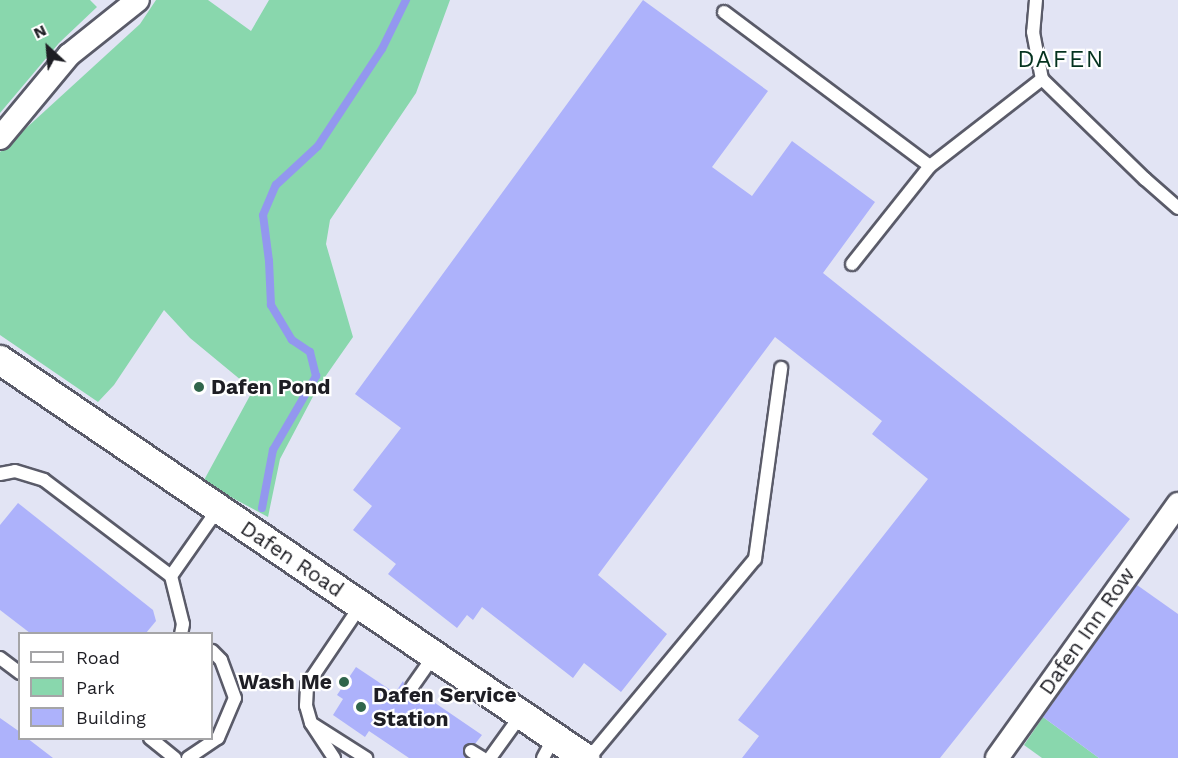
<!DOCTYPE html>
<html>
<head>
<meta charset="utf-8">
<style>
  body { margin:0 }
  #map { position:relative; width:1178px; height:758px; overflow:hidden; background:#e2e4f4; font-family:"Work Sans",sans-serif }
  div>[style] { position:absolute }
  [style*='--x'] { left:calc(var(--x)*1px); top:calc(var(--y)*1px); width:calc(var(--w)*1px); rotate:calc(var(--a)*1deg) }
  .green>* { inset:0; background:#89d7ad }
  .stream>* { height:8px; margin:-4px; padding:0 4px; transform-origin:4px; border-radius:4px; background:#9397ef }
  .building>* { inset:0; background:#adb2fb }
  .roads { filter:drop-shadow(2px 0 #5a5b69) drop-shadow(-2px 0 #5a5b69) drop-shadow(0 2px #5a5b69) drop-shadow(0 -2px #5a5b69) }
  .service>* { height:12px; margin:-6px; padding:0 6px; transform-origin:6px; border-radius:6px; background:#fff }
  .minor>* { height:22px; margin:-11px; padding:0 11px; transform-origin:11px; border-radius:11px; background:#fff }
  .tertiary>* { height:28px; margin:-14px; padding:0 14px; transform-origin:14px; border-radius:14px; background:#fff }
  .dots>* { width:16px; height:16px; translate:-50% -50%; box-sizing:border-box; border:3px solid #fff; border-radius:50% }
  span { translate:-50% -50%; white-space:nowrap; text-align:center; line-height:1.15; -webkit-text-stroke:4.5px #fff; paint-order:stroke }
  .poi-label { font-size:21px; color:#1e1e24; font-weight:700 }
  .left { translate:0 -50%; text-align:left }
  .right { translate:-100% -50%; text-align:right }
  .street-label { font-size:21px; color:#1e1e24 }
  .quarter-label { font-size:24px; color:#04321f; letter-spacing:1.5px }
  .legend { position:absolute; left:18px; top:632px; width:195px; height:108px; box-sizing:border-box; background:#fff; border:2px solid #a5a5a7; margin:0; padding:8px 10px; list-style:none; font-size:18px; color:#1e1e24 }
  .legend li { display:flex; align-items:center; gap:12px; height:30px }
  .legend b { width:30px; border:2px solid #a5a5a7 }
  .north { position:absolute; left:18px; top:18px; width:60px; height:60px; -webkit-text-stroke:4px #fff; paint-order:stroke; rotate:334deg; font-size:16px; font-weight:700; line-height:24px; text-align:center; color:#1e1e24 }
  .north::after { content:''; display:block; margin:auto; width:21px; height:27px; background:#1e1e24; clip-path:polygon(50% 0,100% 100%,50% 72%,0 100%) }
</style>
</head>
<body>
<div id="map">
  <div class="green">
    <div style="clip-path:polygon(0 0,90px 0,97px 7px,59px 43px,0 113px)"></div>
    <div style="clip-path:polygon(156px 0,208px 0,251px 31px,269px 0,450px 0,416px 93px,330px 220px,326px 244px,353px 337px,318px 387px,280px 459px,268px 517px,203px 482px,253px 390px,190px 338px,164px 310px,114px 385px,98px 402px,0 335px,0 152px,140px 24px)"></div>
    <div style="clip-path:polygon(1043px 717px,1099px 758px,1042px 758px,1024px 745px)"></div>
  </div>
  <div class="stream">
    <div style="--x:262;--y:508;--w:59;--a:-79.3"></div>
    <div style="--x:273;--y:450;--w:86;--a:-59.8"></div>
    <div style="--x:316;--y:376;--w:25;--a:-104"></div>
    <div style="--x:310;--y:352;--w:22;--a:-146"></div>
    <div style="--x:292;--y:340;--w:41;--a:-121"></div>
    <div style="--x:271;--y:305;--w:44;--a:-92.6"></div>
    <div style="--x:269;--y:261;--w:46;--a:-97.4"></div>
    <div style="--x:263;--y:215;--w:33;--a:-67"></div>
    <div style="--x:276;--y:185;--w:57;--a:-42.9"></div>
    <div style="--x:318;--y:146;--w:116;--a:-56.6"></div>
    <div style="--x:382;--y:49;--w:55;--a:-63.9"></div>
  </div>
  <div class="building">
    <div style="clip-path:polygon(643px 0,768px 91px,712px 167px,752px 196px,792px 141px,875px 202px,823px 273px,1130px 519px,940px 758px,742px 758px,759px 736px,738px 720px,928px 479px,872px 434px,882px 421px,775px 337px,598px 575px,667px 634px,621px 692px,584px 663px,573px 678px,482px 607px,473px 620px,467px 615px,457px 628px,388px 574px,396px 564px,353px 530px,372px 506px,353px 490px,401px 428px,355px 394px)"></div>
    <div style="clip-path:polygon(18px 503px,153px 610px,156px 621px,146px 633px,30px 633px,0 610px,0 525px)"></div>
    <div style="clip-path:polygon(1137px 585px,1178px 614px,1178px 758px,1099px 758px,1043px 717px)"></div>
    <div style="clip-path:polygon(356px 667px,395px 693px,403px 681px,408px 694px,419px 692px,482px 735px,475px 744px,464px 746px,463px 751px,466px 758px,409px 758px,369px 731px,365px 737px,333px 715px,343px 699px,337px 695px)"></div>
    <div style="clip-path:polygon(0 718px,20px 732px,20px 738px,27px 738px,53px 758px,0 758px)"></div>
  </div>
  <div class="roads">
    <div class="service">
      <div style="--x:1036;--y:0;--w:32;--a:95"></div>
      <div style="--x:1033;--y:32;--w:48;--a:79.2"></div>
      <div style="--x:1042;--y:79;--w:144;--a:44.2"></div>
      <div style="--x:1145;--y:179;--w:44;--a:41.3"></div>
      <div style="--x:724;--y:12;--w:257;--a:36.8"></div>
      <div style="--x:852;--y:264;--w:125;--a:-51.5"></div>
      <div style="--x:930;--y:166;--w:142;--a:-37.8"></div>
      <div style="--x:0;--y:474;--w:15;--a:-11"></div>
      <div style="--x:15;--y:471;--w:30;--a:17"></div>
      <div style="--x:44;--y:480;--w:159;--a:37.1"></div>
      <div style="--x:171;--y:576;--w:49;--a:76"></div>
      <div style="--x:183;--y:624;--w:10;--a:101"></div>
      <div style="--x:171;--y:576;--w:82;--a:-55"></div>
      <div style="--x:0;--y:658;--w:25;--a:37"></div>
      <div style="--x:412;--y:687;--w:39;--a:-55"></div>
      <div style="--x:314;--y:725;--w:62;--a:32.4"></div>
      <div style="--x:150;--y:738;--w:32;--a:39"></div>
      <div style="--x:471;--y:751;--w:13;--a:32"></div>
      <div style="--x:188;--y:758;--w:36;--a:-34"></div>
      <div style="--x:218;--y:738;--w:43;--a:-67"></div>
      <div style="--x:235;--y:698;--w:40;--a:-110.2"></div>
      <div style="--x:221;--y:660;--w:13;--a:-135"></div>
      <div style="--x:334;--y:758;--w:42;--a:-123.3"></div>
      <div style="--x:311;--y:723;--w:18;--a:-106"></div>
      <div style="--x:306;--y:706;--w:21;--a:-87"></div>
      <div style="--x:307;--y:685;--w:97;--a:-56"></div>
      <div style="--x:490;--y:758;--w:53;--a:-54.2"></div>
      <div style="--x:543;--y:758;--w:24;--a:-62"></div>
      <div style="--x:589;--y:758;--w:259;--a:-50.2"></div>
      <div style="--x:755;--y:559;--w:193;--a:-82.2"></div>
    </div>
    <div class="minor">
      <div style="--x:0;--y:138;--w:108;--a:-50.3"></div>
      <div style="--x:69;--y:55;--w:88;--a:-38.6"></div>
      <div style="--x:997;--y:758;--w:312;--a:-54.5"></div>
    </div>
    <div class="tertiary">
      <div style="--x:0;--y:360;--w:708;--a:34.23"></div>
    </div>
  </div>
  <div class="dots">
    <div style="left:199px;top:387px;background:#30654b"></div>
    <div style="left:344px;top:682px;background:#30654b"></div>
    <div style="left:361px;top:707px;background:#30654b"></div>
  </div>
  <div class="poi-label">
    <span class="left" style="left:211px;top:387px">Dafen Pond</span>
    <span class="right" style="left:332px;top:682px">Wash Me</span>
    <span class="left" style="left:373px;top:707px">Dafen Service<br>Station</span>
  </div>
  <div class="street-label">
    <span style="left:292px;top:559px;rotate:34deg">Dafen Road</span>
    <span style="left:1087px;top:631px;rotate:-55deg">Dafen Inn Row</span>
  </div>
  <div class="quarter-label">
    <span style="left:1061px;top:60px">DAFEN</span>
  </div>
  <ul class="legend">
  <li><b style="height:8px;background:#fff"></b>Road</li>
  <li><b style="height:16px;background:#89d7ad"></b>Park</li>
  <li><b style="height:16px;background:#adb2fb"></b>Building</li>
  </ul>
  <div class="north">N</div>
</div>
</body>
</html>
